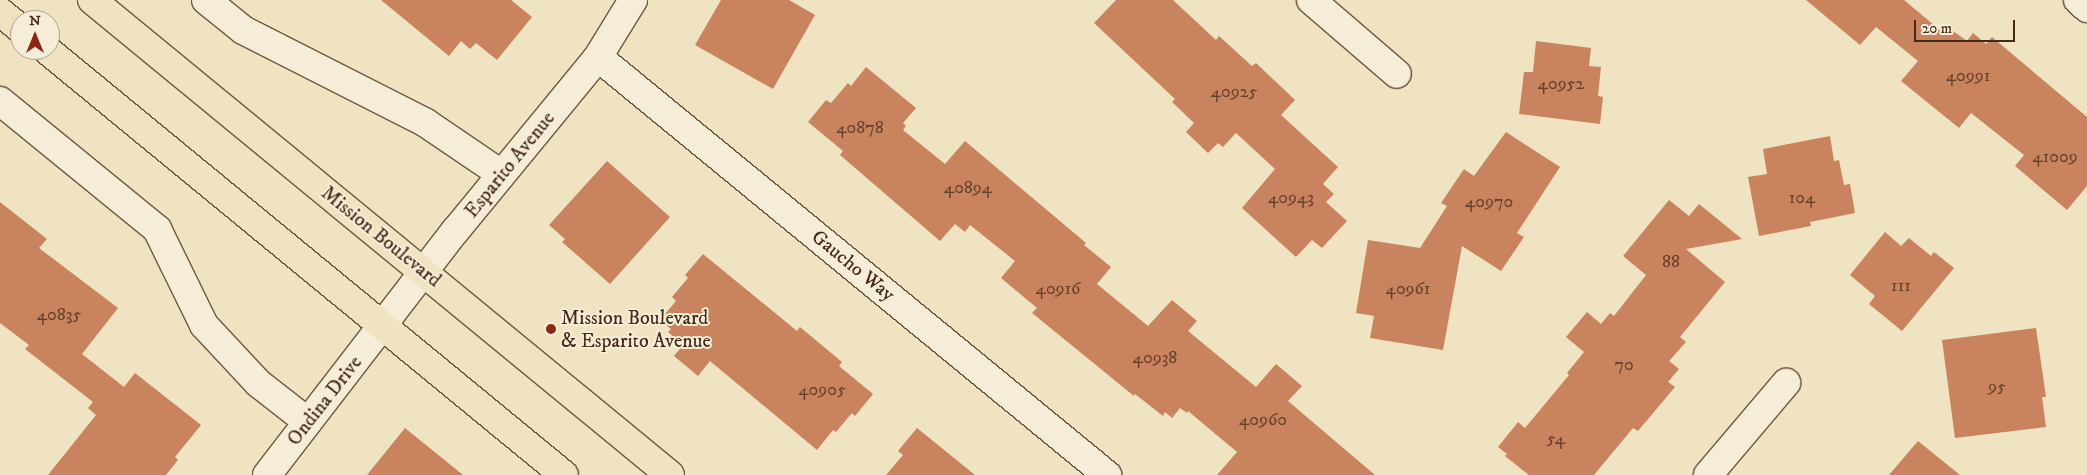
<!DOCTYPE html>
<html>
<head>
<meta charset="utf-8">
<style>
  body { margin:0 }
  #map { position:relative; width:2087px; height:475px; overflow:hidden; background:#f0e3c1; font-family:"IM FELL DW Pica",serif }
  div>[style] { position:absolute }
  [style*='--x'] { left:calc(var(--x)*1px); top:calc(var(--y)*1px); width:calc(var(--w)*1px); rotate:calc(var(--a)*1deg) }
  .building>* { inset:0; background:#c9835e }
  .roads { filter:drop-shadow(1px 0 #705842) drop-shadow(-1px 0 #705842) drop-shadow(0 1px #705842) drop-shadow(0 -1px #705842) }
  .street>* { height:28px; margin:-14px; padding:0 14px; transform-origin:14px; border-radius:14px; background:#f5edd7 }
  .primary>* { height:28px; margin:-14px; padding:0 14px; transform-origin:14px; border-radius:14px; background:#f0e3c1 }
  .dots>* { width:14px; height:14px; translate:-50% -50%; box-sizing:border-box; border:2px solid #f5edd7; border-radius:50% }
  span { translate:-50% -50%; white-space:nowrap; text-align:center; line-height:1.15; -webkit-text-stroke:4px #f5edd7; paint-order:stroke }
  .number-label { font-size:18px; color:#67402a }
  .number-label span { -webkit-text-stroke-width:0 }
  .street-label { font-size:20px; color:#462a18 }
  .poi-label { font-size:20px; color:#462a18 }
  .left { translate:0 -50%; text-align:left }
  .north { position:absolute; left:10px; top:10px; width:50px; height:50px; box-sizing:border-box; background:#f5edd7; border:1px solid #af9f8b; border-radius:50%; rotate:0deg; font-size:14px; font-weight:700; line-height:20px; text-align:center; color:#462a18 }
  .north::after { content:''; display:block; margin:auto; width:18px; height:22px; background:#8f2418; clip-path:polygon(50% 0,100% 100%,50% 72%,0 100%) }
  .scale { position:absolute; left:1914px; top:20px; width:101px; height:22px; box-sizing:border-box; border:2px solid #462a18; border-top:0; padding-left:6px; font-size:15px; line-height:18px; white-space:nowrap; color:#462a18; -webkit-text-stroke:4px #f5edd7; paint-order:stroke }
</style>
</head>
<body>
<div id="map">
  <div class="building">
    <div style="clip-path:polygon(381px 0,511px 0,532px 17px,497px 60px,476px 43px,470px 49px,461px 41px,449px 56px)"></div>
    <div style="clip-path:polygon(721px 0,789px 0,815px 15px,773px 89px,695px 45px)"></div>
    <div style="clip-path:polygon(1116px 0,1173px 0,1216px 40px,1219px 36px,1252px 66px,1256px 63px,1295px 100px,1281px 115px,1338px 167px,1323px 184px,1334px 194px,1326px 202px,1347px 221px,1322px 248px,1312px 240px,1296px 257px,1242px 208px,1275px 169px,1236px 133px,1223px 147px,1218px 143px,1208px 153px,1186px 132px,1194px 123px,1172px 102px,1175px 99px,1094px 23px)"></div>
    <div style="clip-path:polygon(1806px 0,1904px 0,1941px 31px,1946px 26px,1967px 41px,1973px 33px,1986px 44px,1992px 37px,2087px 117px,2087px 186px,2067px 210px,2015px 166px,2024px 155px,1971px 113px,1959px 128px,1901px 81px,1918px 61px,1876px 27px,1860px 45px)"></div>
    <div style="clip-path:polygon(1536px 41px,1591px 48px,1589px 66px,1601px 67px,1598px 96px,1603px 97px,1600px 124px,1519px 114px,1524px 72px,1533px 72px)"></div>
    <div style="clip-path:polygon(866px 67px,916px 108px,903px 123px,906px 126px,903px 130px,945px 164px,965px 141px,1086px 243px,1084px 245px,1111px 267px,1097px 284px,1148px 326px,1172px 300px,1197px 321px,1188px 331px,1256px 387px,1276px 364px,1302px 386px,1288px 401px,1375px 475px,1217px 475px,1237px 452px,1188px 411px,1187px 413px,1180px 408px,1172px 418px,1165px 412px,1163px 416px,1135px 394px,1134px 396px,1032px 313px,1037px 308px,1001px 278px,1015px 261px,970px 225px,965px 232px,955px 224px,940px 241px,840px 155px,843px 151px,808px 122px,826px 100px,831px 103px,848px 83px,851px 86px)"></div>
    <div style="clip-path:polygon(1506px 132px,1560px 167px,1517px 233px,1524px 237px,1501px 271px,1462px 246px,1443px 350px,1370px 338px,1374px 316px,1356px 313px,1368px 240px,1420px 248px,1447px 206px,1441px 203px,1464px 169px,1474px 176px)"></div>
    <div style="clip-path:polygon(1830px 136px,1834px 161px,1839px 160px,1844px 185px,1850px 184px,1855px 213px,1810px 222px,1811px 226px,1759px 236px,1748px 177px,1767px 174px,1763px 149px)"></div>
    <div style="clip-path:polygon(607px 161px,670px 217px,610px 284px,562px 242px,565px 239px,549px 225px)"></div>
    <div style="clip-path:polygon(1669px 200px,1689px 216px,1699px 204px,1742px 239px,1686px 249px,1725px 282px,1680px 337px,1686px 342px,1669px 361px,1679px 369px,1668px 382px,1675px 387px,1638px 431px,1633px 428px,1594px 475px,1529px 475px,1505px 456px,1507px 454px,1498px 447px,1518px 422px,1525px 428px,1569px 375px,1567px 373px,1584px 352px,1566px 337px,1587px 312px,1601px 324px,1610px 313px,1614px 316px,1646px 275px,1623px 256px)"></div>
    <div style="clip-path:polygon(0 202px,47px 239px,39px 248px,118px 308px,82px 354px,124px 387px,135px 373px,201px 425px,175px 457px,178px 460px,166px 475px,48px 475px,96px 415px,88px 408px,93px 402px,25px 349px,29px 345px,0 323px)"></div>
    <div style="clip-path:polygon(1885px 232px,1901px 246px,1909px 238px,1931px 256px,1934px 252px,1954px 268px,1902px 331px,1869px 304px,1875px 296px,1850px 275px)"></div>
    <div style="clip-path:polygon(703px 254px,797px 331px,800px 327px,842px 362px,839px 366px,873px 394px,855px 416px,852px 413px,836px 432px,833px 430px,817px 450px,710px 361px,698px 376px,674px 356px,683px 345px,668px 332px,671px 329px,660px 320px,676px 301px,672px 297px,688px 278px,685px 275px)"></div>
    <div style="clip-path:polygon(2036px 328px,2046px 397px,2042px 397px,2046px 427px,1955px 438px,1942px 340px)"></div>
    <div style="clip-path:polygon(405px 428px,463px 475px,367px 475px)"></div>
    <div style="clip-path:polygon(917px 428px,975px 475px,886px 475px,903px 455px,898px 451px)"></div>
    <div style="clip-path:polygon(1918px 441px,1960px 475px,1889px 475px)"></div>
  </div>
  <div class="roads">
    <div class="street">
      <div style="--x:206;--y:0;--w:48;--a:39"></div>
      <div style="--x:243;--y:30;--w:205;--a:26.9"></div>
      <div style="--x:426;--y:123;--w:91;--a:34.2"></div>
      <div style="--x:1311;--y:0;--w:113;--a:40.7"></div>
      <div style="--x:2078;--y:0;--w:12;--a:42"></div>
      <div style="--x:598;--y:57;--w:659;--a:39.39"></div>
      <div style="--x:0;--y:101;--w:203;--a:39.2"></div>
      <div style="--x:157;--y:229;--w:107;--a:63.9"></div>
      <div style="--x:204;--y:325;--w:79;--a:47"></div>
      <div style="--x:258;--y:383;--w:63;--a:38"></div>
      <div style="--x:267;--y:475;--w:309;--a:-52.4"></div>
      <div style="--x:456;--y:230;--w:224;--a:-50.6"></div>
      <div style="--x:598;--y:57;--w:67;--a:-58.4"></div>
      <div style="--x:1708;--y:475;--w:121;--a:-49.7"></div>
    </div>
    <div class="primary">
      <div style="--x:92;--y:0;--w:748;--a:39.41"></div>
      <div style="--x:0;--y:12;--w:26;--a:39"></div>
      <div style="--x:47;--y:50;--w:669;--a:39.42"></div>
    </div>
  </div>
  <div class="dots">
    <div style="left:551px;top:329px;background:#8f2418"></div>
  </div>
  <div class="number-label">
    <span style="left:1968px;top:76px">40991</span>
    <span style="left:1561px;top:84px">40952</span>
    <span style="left:1234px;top:92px">40925</span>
    <span style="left:860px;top:128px">40878</span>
    <span style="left:2055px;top:157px">41009</span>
    <span style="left:968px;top:188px">40894</span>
    <span style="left:1291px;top:198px">40943</span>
    <span style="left:1802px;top:198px">104</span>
    <span style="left:1489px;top:202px">40970</span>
    <span style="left:1671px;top:262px">88</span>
    <span style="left:1901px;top:286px">111</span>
    <span style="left:1058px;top:289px">40916</span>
    <span style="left:1408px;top:289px">40961</span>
    <span style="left:59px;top:315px">40835</span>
    <span style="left:1155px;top:358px">40938</span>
    <span style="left:1624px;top:365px">70</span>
    <span style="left:1997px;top:387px">95</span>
    <span style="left:822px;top:390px">40905</span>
    <span style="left:1263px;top:420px">40960</span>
    <span style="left:1556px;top:439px">54</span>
  </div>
  <div class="street-label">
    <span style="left:510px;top:165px;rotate:-51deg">Esparito Avenue</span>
    <span style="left:381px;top:237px;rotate:39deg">Mission Boulevard</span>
    <span style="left:853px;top:266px;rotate:39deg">Gaucho Way</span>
    <span style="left:325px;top:401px;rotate:-52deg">Ondina Drive</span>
  </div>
  <div class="poi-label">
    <span class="left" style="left:561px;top:330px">Mission Boulevard<br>&amp; Esparito Avenue</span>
  </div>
  <div class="north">N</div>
  <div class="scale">20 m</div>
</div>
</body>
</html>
